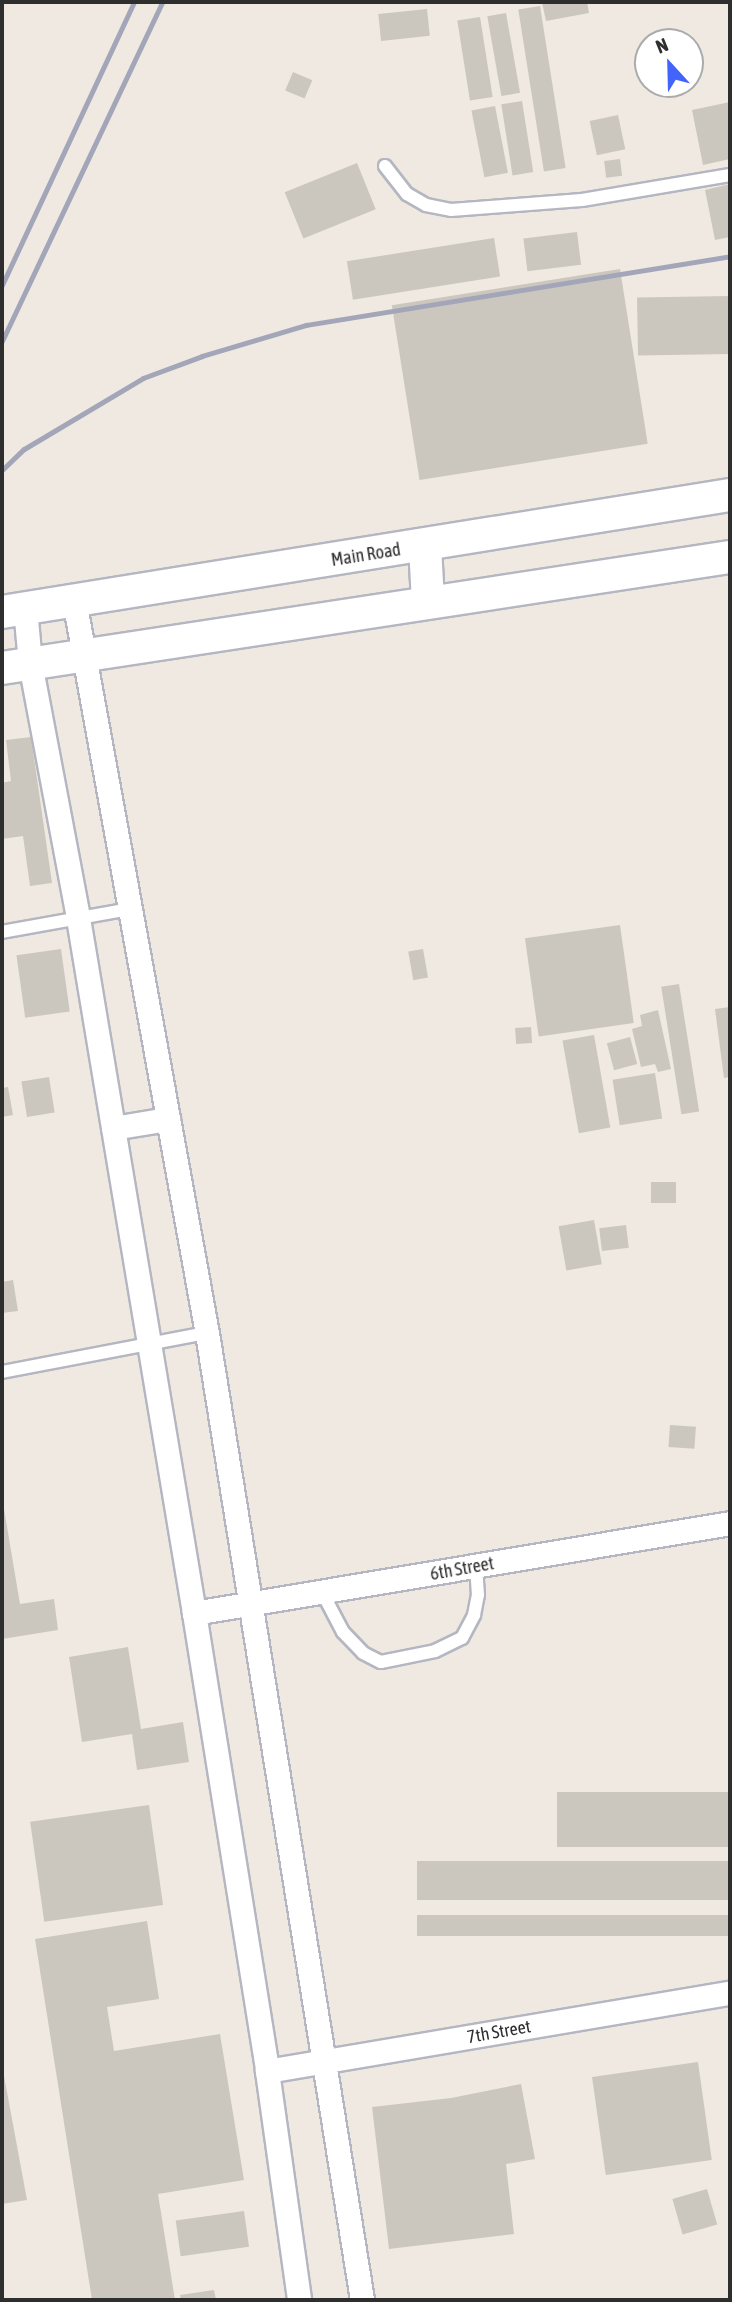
<!DOCTYPE html>
<html>
<head>
<meta charset="utf-8">
<style>
  body { margin:0 }
  #map { position:relative; width:732px; height:2302px; overflow:hidden; background:#efe9e1; font-family:"Asap Condensed",sans-serif }
  div>[style] { position:absolute }
  [style*='--x'] { left:calc(var(--x)*1px); top:calc(var(--y)*1px); width:calc(var(--w)*1px); rotate:calc(var(--a)*1deg) }
  .building>* { inset:0; background:#cbc7bf; transform-origin:0 0 }
  .roads { filter:drop-shadow(2px 0 #b4b7c1) drop-shadow(-2px 0 #b4b7c1) drop-shadow(0 2px #b4b7c1) drop-shadow(0 -2px #b4b7c1) }
  .service>* { height:12px; margin:-6px; padding:0 6px; transform-origin:6px; border-radius:6px; background:#fff }
  .minor>* { height:23px; margin:-11.5px; padding:0 11.5px; transform-origin:11.5px; border-radius:11.5px; background:#fff }
  .secondary>* { height:32px; margin:-16px; padding:0 16px; transform-origin:16px; border-radius:16px; background:#fff }
  .rail>* { height:5px; margin:-2.5px; padding:0 2.5px; transform-origin:2.5px; border-radius:2.5px; background:#a3a6b8 }
  span { translate:-50% -50%; white-space:nowrap; text-align:center; line-height:1.15; -webkit-text-stroke:5px #fff; paint-order:stroke }
  .street-label { font-size:18px; color:#2e2e2e }
  .frame { position:absolute; inset:0; border:4px solid #2e2e2e; pointer-events:none }
  .north { position:absolute; left:634px; top:28px; width:70px; height:70px; box-sizing:border-box; background:#fff; border:2px solid #ababab; border-radius:50%; rotate:338deg; font-size:19px; font-weight:700; line-height:28px; text-align:center; color:#2e2e2e }
  .north::after { content:''; display:block; margin:auto; width:24px; height:32px; background:#4264fb; clip-path:polygon(50% 0,100% 100%,50% 72%,0 100%) }
</style>
</head>
<body>
<div id="map">
  <div class="building">
    <div style="clip-path:polygon(542px 2px,587px 2px,589px 13px,546px 21px)"></div>
    <div style="left:540px;top:6px;width:164px;height:22px;rotate:81deg"></div>
    <div style="left:427px;top:9px;width:27px;height:49px;rotate:84deg"></div>
    <div style="left:506px;top:13px;width:81px;height:19px;rotate:80deg"></div>
    <div style="left:480px;top:17px;width:81px;height:23px;rotate:81deg"></div>
    <div style="left:293px;top:72px;width:21px;height:20px;rotate:23deg"></div>
    <div style="left:522px;top:101px;width:72px;height:21px;rotate:81deg"></div>
    <div style="clip-path:polygon(730px 102px,730px 159px,703px 165px,692px 110px)"></div>
    <div style="left:495px;top:106px;width:68px;height:24px;rotate:79deg"></div>
    <div style="left:618px;top:115px;width:35px;height:29px;rotate:78deg"></div>
    <div style="left:620px;top:159px;width:17px;height:16px;rotate:83deg"></div>
    <div style="left:357px;top:163px;width:50px;height:78px;rotate:68deg"></div>
    <div style="clip-path:polygon(730px 184px,730px 237px,715px 240px,705px 190px)"></div>
    <div style="left:577px;top:232px;width:33px;height:54px;rotate:83deg"></div>
    <div style="left:494px;top:238px;width:39px;height:149px;rotate:81deg"></div>
    <div style="left:620px;top:269px;width:177px;height:231px;rotate:81deg"></div>
    <div style="left:729px;top:296px;width:58px;height:92px;rotate:89deg"></div>
    <div style="clip-path:polygon(31px 737px,52px 883px,30px 886px,23px 836px,2px 839px,2px 783px,11px 781px,6px 740px)"></div>
    <div style="left:620px;top:925px;width:99px;height:96px;rotate:82deg"></div>
    <div style="left:61px;top:949px;width:63px;height:45px;rotate:82deg"></div>
    <div style="left:423px;top:949px;width:29px;height:15px;rotate:80deg"></div>
    <div style="left:679px;top:984px;width:129px;height:18px;rotate:81deg"></div>
    <div style="clip-path:polygon(730px 1007px,730px 1077px,724px 1078px,715px 1009px)"></div>
    <div style="clip-path:polygon(658px 1010px,671px 1069px,658px 1072px,655px 1064px,641px 1067px,632px 1029px,642px 1026px,640px 1015px)"></div>
    <div style="left:531px;top:1027px;width:16px;height:16px;rotate:86deg"></div>
    <div style="left:594px;top:1035px;width:94px;height:32px;rotate:80deg"></div>
    <div style="left:630px;top:1037px;width:28px;height:24px;rotate:75deg"></div>
    <div style="left:655px;top:1073px;width:46px;height:43px;rotate:81deg"></div>
    <div style="left:49px;top:1077px;width:36px;height:28px;rotate:81deg"></div>
    <div style="clip-path:polygon(8px 1087px,13px 1115px,2px 1117px,2px 1088px)"></div>
    <div style="left:651px;top:1182px;width:25px;height:21px"></div>
    <div style="left:594px;top:1220px;width:45px;height:36px;rotate:80deg"></div>
    <div style="left:626px;top:1225px;width:23px;height:27px;rotate:83deg"></div>
    <div style="clip-path:polygon(13px 1280px,18px 1311px,2px 1313px,2px 1282px)"></div>
    <div style="left:670px;top:1425px;width:26px;height:22px;rotate:4deg"></div>
    <div style="clip-path:polygon(2px 1497px,20px 1604px,54px 1599px,58px 1630px,2px 1639px)"></div>
    <div style="clip-path:polygon(128px 1647px,141px 1729px,183px 1722px,189px 1762px,137px 1770px,132px 1734px,82px 1742px,69px 1657px)"></div>
    <div style="left:730px;top:1792px;width:55px;height:173px;rotate:90deg"></div>
    <div style="left:149px;top:1805px;width:101px;height:120px;rotate:82deg"></div>
    <div style="left:730px;top:1861px;width:39px;height:313px;rotate:90deg"></div>
    <div style="left:730px;top:1915px;width:21px;height:313px;rotate:90deg"></div>
    <div style="clip-path:polygon(147px 1921px,159px 1999px,107px 2007px,114px 2051px,220px 2034px,244px 2180px,158px 2194px,175px 2300px,92px 2300px,35px 1939px)"></div>
    <div style="left:698px;top:2062px;width:99px;height:107px;rotate:82deg"></div>
    <div style="clip-path:polygon(2px 2065px,27px 2200px,2px 2204px)"></div>
    <div style="clip-path:polygon(521px 2084px,535px 2159px,506px 2164px,514px 2234px,389px 2249px,372px 2107px,451px 2098px)"></div>
    <div style="left:707px;top:2189px;width:37px;height:36px;rotate:74deg"></div>
    <div style="left:244px;top:2211px;width:36px;height:69px;rotate:82deg"></div>
    <div style="clip-path:polygon(214px 2290px,216px 2300px,181px 2300px,180px 2295px)"></div>
  </div>
  <div class="roads">
    <div class="service">
      <div style="--x:385;--y:166;--w:36;--a:52"></div>
      <div style="--x:407;--y:194;--w:22;--a:30"></div>
      <div style="--x:426;--y:205;--w:25;--a:11"></div>
      <div style="--x:451;--y:210;--w:131;--a:-4.4"></div>
      <div style="--x:582;--y:200;--w:150;--a:-9.6"></div>
      <div style="--x:2;--y:932;--w:130;--a:-10.2"></div>
      <div style="--x:2;--y:1372;--w:209;--a:-10.8"></div>
      <div style="--x:322;--y:1592;--w:45;--a:62.3"></div>
      <div style="--x:343;--y:1632;--w:29;--a:46"></div>
      <div style="--x:363;--y:1653;--w:20;--a:27"></div>
      <div style="--x:381;--y:1662;--w:55;--a:-11.5"></div>
      <div style="--x:435;--y:1651;--w:30;--a:-26"></div>
      <div style="--x:462;--y:1638;--w:26;--a:-62"></div>
      <div style="--x:474;--y:1615;--w:20;--a:-79"></div>
      <div style="--x:478;--y:1595;--w:29;--a:-94"></div>
    </div>
    <div class="minor">
      <div style="--x:74;--y:600;--w:745;--a:79.72"></div>
      <div style="--x:207;--y:1333;--w:979;--a:80.89"></div>
      <div style="--x:25;--y:608;--w:55;--a:84.8"></div>
      <div style="--x:30;--y:663;--w:259;--a:79.3"></div>
      <div style="--x:78;--y:918;--w:705;--a:80.52"></div>
      <div style="--x:194;--y:1613;--w:464;--a:80.9"></div>
      <div style="--x:267;--y:2071;--w:231;--a:82"></div>
      <div style="--x:113;--y:1128;--w:56;--a:-9.3"></div>
      <div style="--x:194;--y:1613;--w:544;--a:-9.53"></div>
      <div style="--x:267;--y:2071;--w:470;--a:-9.6"></div>
    </div>
    <div class="secondary">
      <div style="--x:425;--y:546;--w:56;--a:86.9"></div>
      <div style="--x:2;--y:612;--w:737;--a:-9.13"></div>
      <div style="--x:2;--y:668;--w:736;--a:-8.67"></div>
    </div>
  </div>
  <div class="rail">
    <div style="--x:2;--y:285;--w:312;--a:-65"></div>
    <div style="--x:2;--y:341;--w:375;--a:-64.7"></div>
    <div style="--x:2;--y:470;--w:30;--a:-44"></div>
    <div style="--x:24;--y:449;--w:139;--a:-30.8"></div>
    <div style="--x:143;--y:378;--w:63;--a:-20.4"></div>
    <div style="--x:202;--y:356;--w:109;--a:-16.6"></div>
    <div style="--x:306;--y:325;--w:430;--a:-9.2"></div>
  </div>
  <div class="street-label">
    <span style="left:366px;top:555px;rotate:-9deg">Main Road</span>
    <span style="left:462px;top:1569px;rotate:-10deg">6th Street</span>
    <span style="left:499px;top:2032px;rotate:-10deg">7th Street</span>
  </div>
  <div class="frame"></div>
  <div class="north">N</div>
</div>
</body>
</html>
